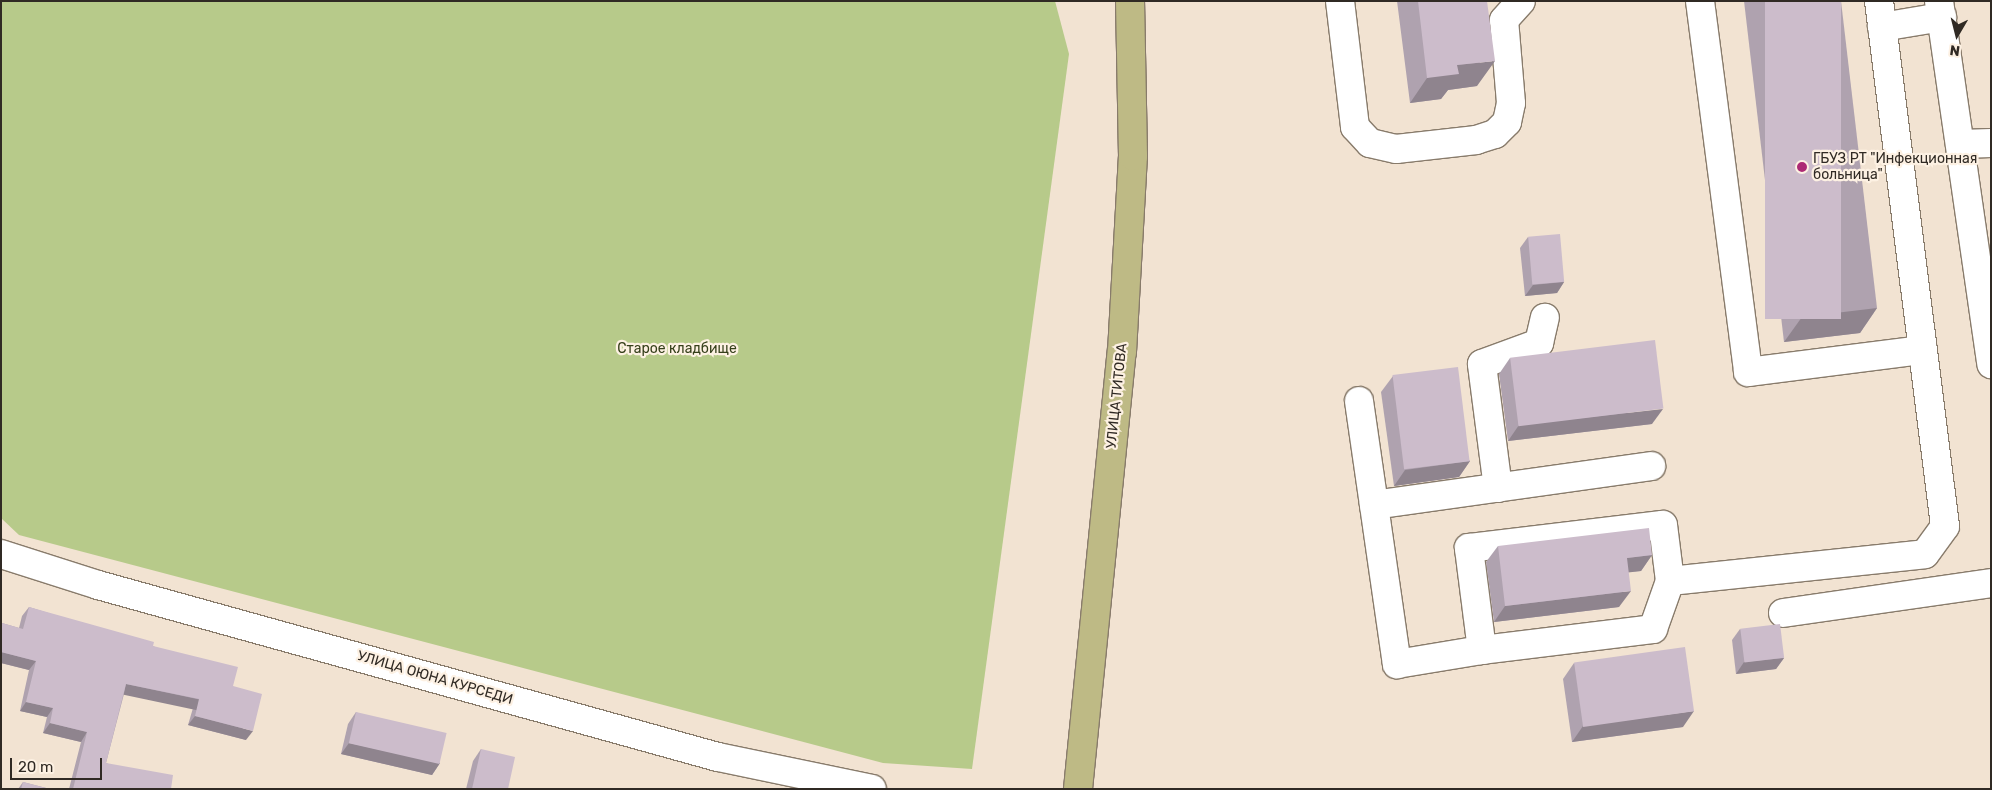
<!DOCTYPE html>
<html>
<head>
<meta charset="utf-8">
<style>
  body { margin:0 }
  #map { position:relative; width:1992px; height:790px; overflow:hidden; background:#f2e3d2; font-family:Rubik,sans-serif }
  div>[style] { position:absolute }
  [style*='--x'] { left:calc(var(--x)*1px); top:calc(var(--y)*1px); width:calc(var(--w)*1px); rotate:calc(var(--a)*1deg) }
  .green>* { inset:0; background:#b7ca8a }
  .roads { filter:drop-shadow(1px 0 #887b6b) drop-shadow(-1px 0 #887b6b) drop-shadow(0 1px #887b6b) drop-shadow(0 -1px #887b6b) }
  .minor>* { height:28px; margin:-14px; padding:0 14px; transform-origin:14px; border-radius:14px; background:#fff }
  .major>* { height:28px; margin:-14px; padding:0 14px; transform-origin:14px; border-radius:14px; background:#beba85 }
  .wall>* { inset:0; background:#afa2af }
  .shaded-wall>* { inset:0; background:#8f848e; transform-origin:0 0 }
  .building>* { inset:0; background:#ccbccb; transform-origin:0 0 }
  .dots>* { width:14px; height:14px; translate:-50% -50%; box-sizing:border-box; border:2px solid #fdf1e3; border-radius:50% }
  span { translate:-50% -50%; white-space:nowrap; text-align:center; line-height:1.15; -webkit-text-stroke:4.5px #fdf1e3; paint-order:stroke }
  .poi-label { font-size:14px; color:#302a24 }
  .left { translate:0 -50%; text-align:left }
  .park-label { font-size:14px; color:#353f1a }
  .street-label { font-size:14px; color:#302a24 }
  .frame { position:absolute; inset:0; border:2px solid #302a24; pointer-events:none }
  .north { position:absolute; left:1932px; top:10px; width:50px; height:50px; -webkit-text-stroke:4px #fdf1e3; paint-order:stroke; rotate:188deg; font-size:14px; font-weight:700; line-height:20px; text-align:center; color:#302a24 }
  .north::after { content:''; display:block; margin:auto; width:18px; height:22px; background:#302a24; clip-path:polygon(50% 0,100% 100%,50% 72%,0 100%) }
  .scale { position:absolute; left:10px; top:758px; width:92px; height:22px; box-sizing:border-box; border:2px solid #302a24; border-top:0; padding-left:6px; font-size:15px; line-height:18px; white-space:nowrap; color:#302a24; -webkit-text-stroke:4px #fdf1e3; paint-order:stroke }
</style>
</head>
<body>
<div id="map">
  <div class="green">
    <div style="clip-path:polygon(1px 1px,1055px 1px,1069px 54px,972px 769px,883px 763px,19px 535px,1px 518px)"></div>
  </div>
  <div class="roads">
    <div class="minor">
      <div style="--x:1340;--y:1;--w:127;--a:83.2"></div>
      <div style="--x:1355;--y:127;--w:22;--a:47"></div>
      <div style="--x:1370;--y:143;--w:27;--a:13"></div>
      <div style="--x:1396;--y:149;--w:81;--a:-6.4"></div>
      <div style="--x:1476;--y:140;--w:20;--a:-18"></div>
      <div style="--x:1495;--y:134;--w:17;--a:-45"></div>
      <div style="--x:1507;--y:122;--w:19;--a:-78"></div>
      <div style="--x:1511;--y:103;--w:83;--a:-94.8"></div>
      <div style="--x:1504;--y:20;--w:25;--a:-48"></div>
      <div style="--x:1700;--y:1;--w:374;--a:82.6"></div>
      <div style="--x:1748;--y:372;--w:176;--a:-7.2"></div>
      <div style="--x:1939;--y:1;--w:367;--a:81.8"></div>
      <div style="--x:1882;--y:27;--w:61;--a:-9.5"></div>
      <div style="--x:1961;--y:144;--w:30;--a:-2"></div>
      <div style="--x:1359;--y:401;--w:266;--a:81.8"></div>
      <div style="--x:1397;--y:664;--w:86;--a:-9.4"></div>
      <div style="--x:1498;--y:488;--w:125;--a:-97.4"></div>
      <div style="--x:1482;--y:364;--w:61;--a:-20.2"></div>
      <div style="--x:1539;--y:343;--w:26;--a:-77"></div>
      <div style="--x:1374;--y:505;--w:280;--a:-8"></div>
      <div style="--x:1663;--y:525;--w:56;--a:82.9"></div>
      <div style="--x:1670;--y:581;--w:51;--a:109.5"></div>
      <div style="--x:1653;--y:629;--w:172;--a:173"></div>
      <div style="--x:1482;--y:650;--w:103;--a:-97.3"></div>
      <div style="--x:1469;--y:548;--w:195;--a:-6.8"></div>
      <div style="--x:1;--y:554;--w:102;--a:17.7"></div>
      <div style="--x:98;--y:585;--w:643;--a:15.51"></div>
      <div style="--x:718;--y:757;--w:157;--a:11.7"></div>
      <div style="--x:1670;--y:581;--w:256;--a:-6"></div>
      <div style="--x:1925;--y:554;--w:34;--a:-54"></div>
      <div style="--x:1945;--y:526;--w:529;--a:-97.17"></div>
      <div style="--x:1783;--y:613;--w:210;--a:-8.2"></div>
    </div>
    <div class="major">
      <div style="--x:1078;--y:789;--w:439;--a:-84.3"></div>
      <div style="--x:1122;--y:352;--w:196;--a:-86.8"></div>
      <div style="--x:1133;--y:156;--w:155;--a:-91.1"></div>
    </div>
  </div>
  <div class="wall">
    <div style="clip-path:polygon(1397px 1px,1487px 1px,1477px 86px,1448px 90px,1441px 99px,1410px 103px)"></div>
    <div style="clip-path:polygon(1744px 1px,1841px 1px,1877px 308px,1860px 333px,1784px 342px)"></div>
    <div style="clip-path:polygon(1528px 237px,1564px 282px,1557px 293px,1525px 296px,1520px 248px)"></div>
    <div style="clip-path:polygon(1510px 358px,1652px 424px,1508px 441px,1499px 374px)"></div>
    <div style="clip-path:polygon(1393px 376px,1470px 461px,1459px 477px,1394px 486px,1381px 392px)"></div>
    <div style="clip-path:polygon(1498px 546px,1652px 555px,1641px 571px,1628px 572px,1619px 607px,1494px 622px,1486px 562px)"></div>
    <div style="clip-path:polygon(29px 607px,153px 646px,233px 686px,246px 740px,188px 725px,193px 708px,124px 694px,106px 763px,171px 789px,69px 789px,81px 742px,43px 733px,47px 717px,20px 711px,29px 670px,1px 663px,1px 625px,2px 623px,19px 628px,22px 616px)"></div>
    <div style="clip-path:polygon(1740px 629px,1784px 658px,1776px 669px,1736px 674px,1732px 640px)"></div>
    <div style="clip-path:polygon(1574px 663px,1683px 727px,1572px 742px,1563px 679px)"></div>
    <div style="clip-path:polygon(356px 712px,440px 763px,432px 775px,341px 754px,348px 724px)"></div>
    <div style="clip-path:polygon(481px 749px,508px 789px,466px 789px,473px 761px)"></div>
    <div style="clip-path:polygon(23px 782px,50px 789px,18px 789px)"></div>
  </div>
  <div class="shaded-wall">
    <div style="clip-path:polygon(1495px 61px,1477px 86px,1448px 90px,1441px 99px,1410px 103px,1427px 78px,1457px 65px)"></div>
    <div style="clip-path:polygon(1564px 282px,1557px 293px,1525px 296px,1533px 285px)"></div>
    <div style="clip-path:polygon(1877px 308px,1860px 333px,1784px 342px,1802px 317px)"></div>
    <div style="clip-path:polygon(1663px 409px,1652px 424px,1508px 441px,1519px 425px)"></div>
    <div style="clip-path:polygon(1470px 461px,1459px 477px,1394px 486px,1405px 470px)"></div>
    <div style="clip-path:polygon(1652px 555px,1641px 571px,1615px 574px,1627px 558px)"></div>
    <div style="clip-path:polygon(1631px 591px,1619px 607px,1494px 622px,1505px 606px)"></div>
    <div style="clip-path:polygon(1px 652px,36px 661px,29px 670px,1px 663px)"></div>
    <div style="clip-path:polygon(1784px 658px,1776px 669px,1736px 674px,1744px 662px)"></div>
    <div style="left:126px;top:684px;width:75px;height:11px;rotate:12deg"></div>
    <div style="clip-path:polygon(26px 702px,53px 708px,47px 717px,20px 711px)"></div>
    <div style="clip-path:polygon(1694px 711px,1683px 727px,1572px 742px,1583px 726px)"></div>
    <div style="clip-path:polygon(195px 716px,253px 731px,246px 740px,188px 725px)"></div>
    <div style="clip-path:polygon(50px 723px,87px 732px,81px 742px,43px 733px)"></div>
    <div style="clip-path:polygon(349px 743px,440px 763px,432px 775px,341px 754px)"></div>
  </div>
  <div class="building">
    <div style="clip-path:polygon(1418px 1px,1487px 1px,1495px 61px,1457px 65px,1459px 74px,1427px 78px)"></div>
    <div style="left:1765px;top:1px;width:76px;height:318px"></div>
    <div style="left:1560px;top:234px;width:48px;height:32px;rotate:85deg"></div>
    <div style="left:1655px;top:340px;width:69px;height:146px;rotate:83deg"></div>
    <div style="left:1458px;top:367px;width:95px;height:66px;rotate:83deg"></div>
    <div style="clip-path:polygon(1649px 528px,1652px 555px,1627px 558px,1631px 591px,1505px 606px,1498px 546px)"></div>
    <div style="clip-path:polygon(29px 607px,154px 642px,153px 646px,238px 667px,233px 686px,262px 694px,253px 731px,195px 716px,199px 699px,126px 684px,106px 763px,173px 775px,171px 789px,73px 789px,87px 732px,50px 723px,53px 708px,26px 702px,36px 661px,1px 652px,1px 627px,2px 623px,23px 629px)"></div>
    <div style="left:1780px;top:624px;width:34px;height:40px;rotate:83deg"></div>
    <div style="left:1685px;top:647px;width:65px;height:112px;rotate:82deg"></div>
    <div style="left:356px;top:712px;width:93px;height:32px;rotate:13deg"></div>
    <div style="clip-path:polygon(481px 749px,515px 757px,508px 789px,472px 789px)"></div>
    <div style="clip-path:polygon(23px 782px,50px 789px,21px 789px)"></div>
  </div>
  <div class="dots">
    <div style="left:1802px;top:167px;background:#ac2a75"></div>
  </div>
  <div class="poi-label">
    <span class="left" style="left:1813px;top:167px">ГБУЗ РТ "Инфекционная<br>больница"</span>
  </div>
  <div class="park-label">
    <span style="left:677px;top:349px">Старое кладбище</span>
  </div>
  <div class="street-label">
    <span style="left:1117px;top:396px;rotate:-84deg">УЛИЦА ТИТОВА</span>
    <span style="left:435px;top:678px;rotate:16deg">УЛИЦА ОЮНА КУРСЕДИ</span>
  </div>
  <div class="frame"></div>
  <div class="north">N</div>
  <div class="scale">20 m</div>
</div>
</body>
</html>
